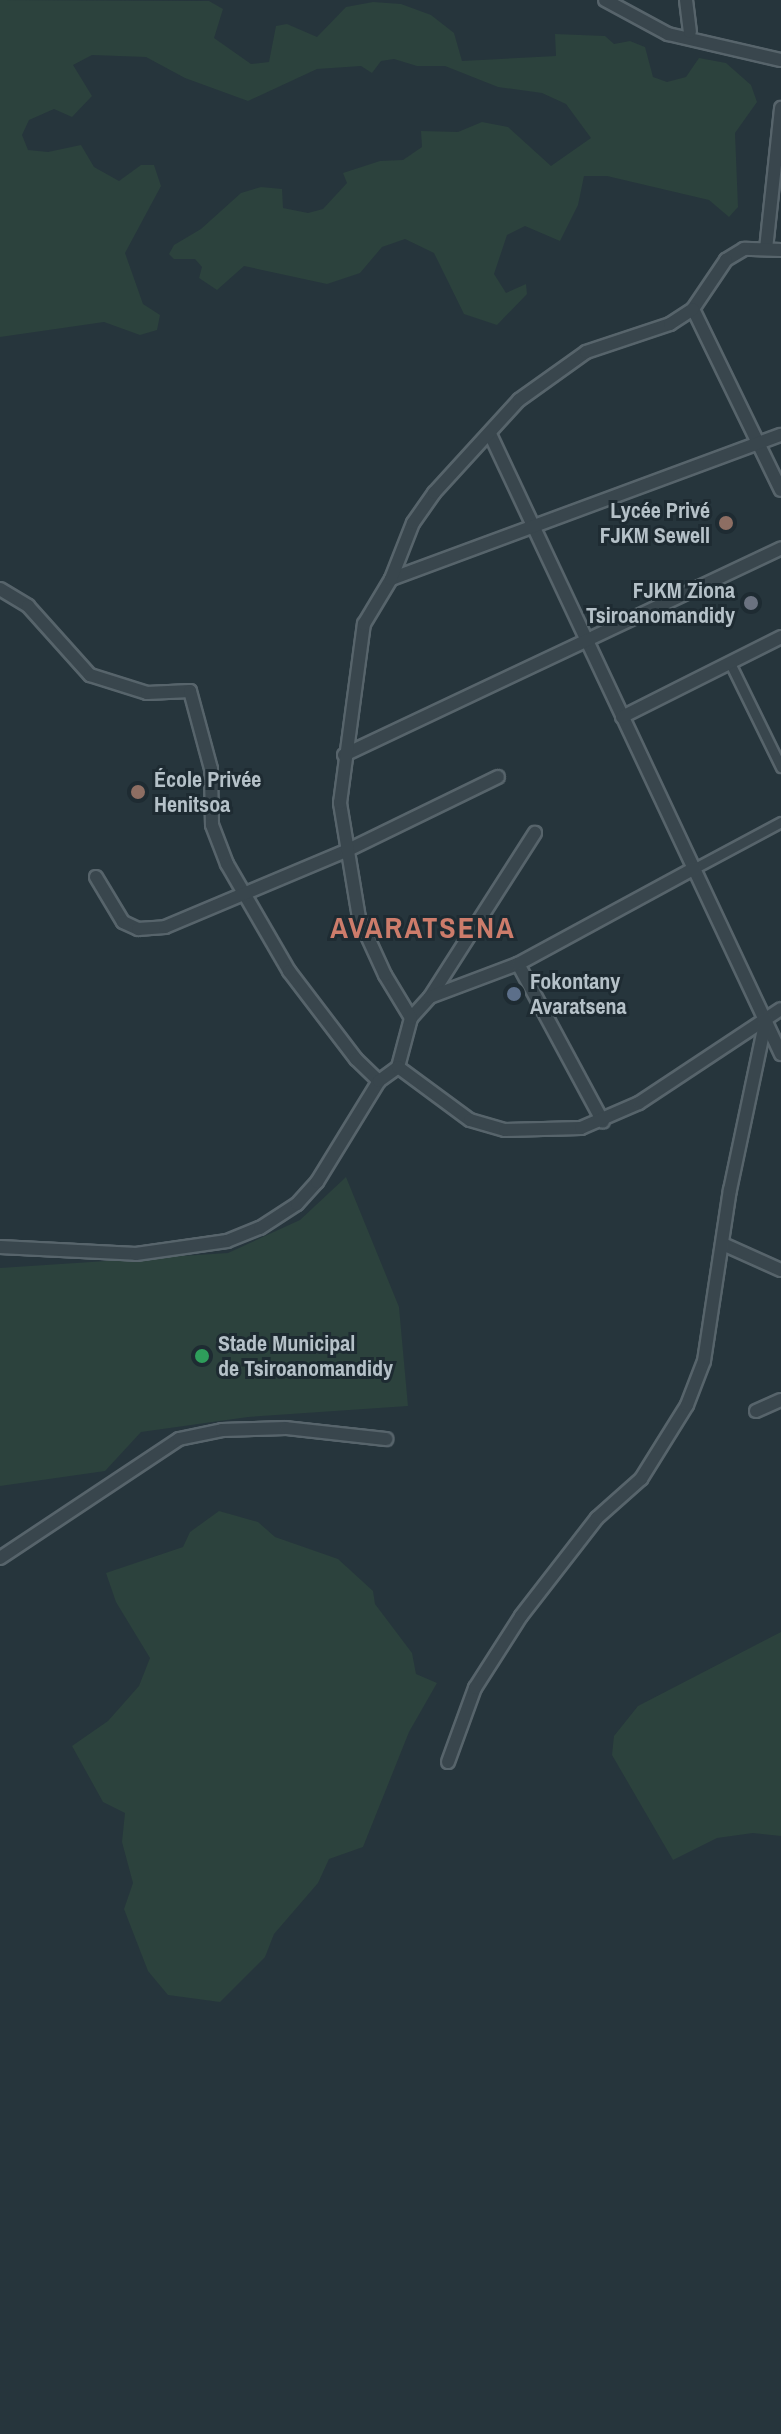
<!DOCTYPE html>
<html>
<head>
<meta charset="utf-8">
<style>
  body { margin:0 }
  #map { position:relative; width:781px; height:2434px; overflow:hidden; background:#26353c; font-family:"Archivo Narrow",sans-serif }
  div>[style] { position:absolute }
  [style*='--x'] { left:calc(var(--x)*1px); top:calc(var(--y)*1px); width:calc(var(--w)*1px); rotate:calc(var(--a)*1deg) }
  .green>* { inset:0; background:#2c423d }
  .roads { filter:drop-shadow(2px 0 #57646b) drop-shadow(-2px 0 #57646b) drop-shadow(0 2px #57646b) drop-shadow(0 -2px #57646b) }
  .pedestrian>* { height:9px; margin:-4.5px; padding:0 4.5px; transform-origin:4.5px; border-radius:4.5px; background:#39464d }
  .minor>* { height:12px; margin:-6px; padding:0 6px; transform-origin:6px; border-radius:6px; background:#39464d }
  .dots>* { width:22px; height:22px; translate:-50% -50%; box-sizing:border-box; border:4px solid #1e2b32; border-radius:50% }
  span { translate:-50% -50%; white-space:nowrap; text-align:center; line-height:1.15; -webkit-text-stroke:6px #1e2b32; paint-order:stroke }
  .poi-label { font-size:22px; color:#b5c1c8; font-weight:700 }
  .right { translate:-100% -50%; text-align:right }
  .left { translate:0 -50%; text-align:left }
  .district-label { font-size:30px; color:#cd7c6b; font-weight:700; letter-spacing:2px }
</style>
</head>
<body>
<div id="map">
  <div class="green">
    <div style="clip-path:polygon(0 0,209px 1px,223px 9px,214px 38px,251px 64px,269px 62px,276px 26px,287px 24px,317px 37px,346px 7px,373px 2px,401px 4px,431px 15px,454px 33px,462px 61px,556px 56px,555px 34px,605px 36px,614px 44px,630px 41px,645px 47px,653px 77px,667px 82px,686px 77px,699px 58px,726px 63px,751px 85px,757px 102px,735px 133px,738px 207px,729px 217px,709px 200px,607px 176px,584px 176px,578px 205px,560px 241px,525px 226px,507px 235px,494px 274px,506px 293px,526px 284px,527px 294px,497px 325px,464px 314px,434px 253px,405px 239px,382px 247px,360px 273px,327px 284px,244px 266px,217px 290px,199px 278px,202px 267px,195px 259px,174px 259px,169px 254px,174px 245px,201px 229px,241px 193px,261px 187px,282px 189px,283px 208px,308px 213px,323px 209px,347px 183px,343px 173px,380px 161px,403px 160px,422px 147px,421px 131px,458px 132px,482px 122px,508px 127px,551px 166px,591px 138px,566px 104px,542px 93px,498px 87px,445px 66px,417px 66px,394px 59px,381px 61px,372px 73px,361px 66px,317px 69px,248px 101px,185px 78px,146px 57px,92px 55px,73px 65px,92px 96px,72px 117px,54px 109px,29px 120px,22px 135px,28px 150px,48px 152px,81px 145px,94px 167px,119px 181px,141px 165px,154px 165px,161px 186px,125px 253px,143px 304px,160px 315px,157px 330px,140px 335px,104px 322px,0 337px)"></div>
    <div style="clip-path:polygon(346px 1177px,399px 1307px,408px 1406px,248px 1417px,141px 1432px,105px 1471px,0 1486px,0 1268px,228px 1253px,300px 1220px)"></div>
    <div style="clip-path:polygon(219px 1511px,258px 1522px,275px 1537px,338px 1559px,373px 1591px,375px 1604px,412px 1653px,416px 1674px,437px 1683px,409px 1732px,363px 1847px,329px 1859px,318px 1883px,274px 1934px,265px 1957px,220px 2002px,168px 1995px,148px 1971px,124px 1909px,133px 1883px,122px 1842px,125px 1813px,103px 1802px,72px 1746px,108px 1721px,139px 1686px,150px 1658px,116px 1602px,106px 1573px,183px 1547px,190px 1532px)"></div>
    <div style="clip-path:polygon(781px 1632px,781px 1836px,753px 1833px,717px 1838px,673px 1860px,612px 1755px,614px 1736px,638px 1706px)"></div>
  </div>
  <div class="roads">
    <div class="pedestrian">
      <div style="--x:730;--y:663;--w:116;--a:63.9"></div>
      <div style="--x:695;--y:868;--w:98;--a:-28.1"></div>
    </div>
    <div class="minor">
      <div style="--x:605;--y:0;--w:72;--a:28.4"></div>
      <div style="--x:668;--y:34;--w:116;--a:13"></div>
      <div style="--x:686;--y:0;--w:32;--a:83"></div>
      <div style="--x:766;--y:249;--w:142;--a:-83.9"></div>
      <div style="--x:781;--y:250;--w:37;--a:-178"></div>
      <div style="--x:744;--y:249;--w:21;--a:149"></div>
      <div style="--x:726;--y:260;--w:59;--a:124"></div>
      <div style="--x:693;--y:309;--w:201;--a:64.1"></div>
      <div style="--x:490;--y:434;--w:685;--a:64.86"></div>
      <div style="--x:391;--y:579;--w:416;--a:-20.3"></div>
      <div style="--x:0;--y:589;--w:33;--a:31"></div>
      <div style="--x:28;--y:606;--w:93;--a:48.1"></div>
      <div style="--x:90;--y:675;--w:60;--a:17.5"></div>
      <div style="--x:147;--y:693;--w:43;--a:-2.7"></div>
      <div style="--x:190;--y:691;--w:81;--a:74.9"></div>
      <div style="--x:211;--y:769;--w:56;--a:89"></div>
      <div style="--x:212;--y:825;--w:42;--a:69"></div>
      <div style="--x:227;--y:864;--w:124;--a:59.9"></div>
      <div style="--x:289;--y:971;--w:111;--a:52.7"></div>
      <div style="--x:356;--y:1059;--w:32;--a:44"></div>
      <div style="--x:622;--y:717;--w:178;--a:-26.7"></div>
      <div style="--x:344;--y:755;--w:484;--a:-25.3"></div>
      <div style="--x:96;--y:877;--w:52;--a:59"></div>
      <div style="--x:123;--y:922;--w:17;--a:25"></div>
      <div style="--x:138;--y:929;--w:27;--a:-4"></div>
      <div style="--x:165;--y:927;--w:196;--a:-22.8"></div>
      <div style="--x:346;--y:851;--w:169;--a:-26"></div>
      <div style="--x:518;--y:964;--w:179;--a:61.7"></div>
      <div style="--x:430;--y:997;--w:195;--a:-57.4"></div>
      <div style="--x:411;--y:1018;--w:28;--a:-48"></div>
      <div style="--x:430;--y:997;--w:94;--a:-20.6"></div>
      <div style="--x:518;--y:964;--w:201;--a:-28.5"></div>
      <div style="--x:398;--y:1067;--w:51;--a:-75.1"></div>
      <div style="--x:411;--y:1018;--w:50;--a:-121.2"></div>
      <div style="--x:385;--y:975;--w:63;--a:-114.5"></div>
      <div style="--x:359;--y:918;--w:117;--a:-99.4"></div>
      <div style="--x:340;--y:803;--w:181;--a:-82.4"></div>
      <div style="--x:364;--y:624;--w:52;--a:-59"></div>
      <div style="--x:391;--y:579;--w:60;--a:-68.6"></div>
      <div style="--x:413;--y:523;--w:37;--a:-55"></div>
      <div style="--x:434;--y:493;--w:126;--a:-47.6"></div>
      <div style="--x:519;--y:400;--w:82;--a:-35.6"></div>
      <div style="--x:586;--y:352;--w:89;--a:-18.4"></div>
      <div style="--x:670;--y:324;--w:27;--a:-33"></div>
      <div style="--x:725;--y:1245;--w:61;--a:24.1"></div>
      <div style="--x:0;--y:1247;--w:136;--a:2.9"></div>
      <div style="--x:136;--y:1254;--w:92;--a:-8.1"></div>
      <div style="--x:227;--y:1241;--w:35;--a:-22"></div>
      <div style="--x:260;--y:1228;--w:44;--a:-33"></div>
      <div style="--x:297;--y:1204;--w:30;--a:-48"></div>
      <div style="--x:317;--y:1182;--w:119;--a:-58.5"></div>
      <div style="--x:379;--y:1081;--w:24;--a:-36"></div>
      <div style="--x:398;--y:1067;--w:89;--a:36.4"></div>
      <div style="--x:470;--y:1120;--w:36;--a:16"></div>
      <div style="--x:505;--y:1130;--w:76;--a:-1.5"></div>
      <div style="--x:581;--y:1128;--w:63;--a:-23.3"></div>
      <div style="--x:639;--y:1103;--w:170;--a:-33.5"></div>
      <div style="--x:756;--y:1411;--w:27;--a:-24"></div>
      <div style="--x:0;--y:1558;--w:215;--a:-33.6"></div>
      <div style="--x:179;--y:1439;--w:44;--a:-11.8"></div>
      <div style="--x:222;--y:1430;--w:64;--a:-1.8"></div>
      <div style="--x:286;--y:1428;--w:101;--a:6.3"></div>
      <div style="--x:448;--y:1762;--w:79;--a:-70"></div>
      <div style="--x:475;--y:1688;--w:85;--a:-57.4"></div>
      <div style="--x:521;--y:1616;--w:124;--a:-52.2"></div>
      <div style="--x:597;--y:1518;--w:59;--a:-41.6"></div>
      <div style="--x:641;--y:1479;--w:87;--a:-58.1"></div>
      <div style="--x:687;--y:1405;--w:47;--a:-68.9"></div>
      <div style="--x:704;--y:1361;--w:173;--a:-81.4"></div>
      <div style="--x:730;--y:1190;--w:175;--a:-78.1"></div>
    </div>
  </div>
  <div class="dots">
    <div style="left:726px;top:523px;background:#8d6e63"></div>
    <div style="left:751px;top:603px;background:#6b7280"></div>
    <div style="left:138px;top:792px;background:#8d6e63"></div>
    <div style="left:514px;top:994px;background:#5c6f8a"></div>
    <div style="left:202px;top:1356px;background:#2e9e5b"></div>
  </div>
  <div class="poi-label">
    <span class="right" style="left:710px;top:523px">Lycée Privé<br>FJKM Sewell</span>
    <span class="right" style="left:735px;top:603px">FJKM Ziona<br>Tsiroanomandidy</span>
    <span class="left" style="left:154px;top:792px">École Privée<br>Henitsoa</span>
    <span class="left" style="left:530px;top:994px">Fokontany<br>Avaratsena</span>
    <span class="left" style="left:218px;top:1356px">Stade Municipal<br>de Tsiroanomandidy</span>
  </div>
  <div class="district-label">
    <span style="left:423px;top:927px">AVARATSENA</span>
  </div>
</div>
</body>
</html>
